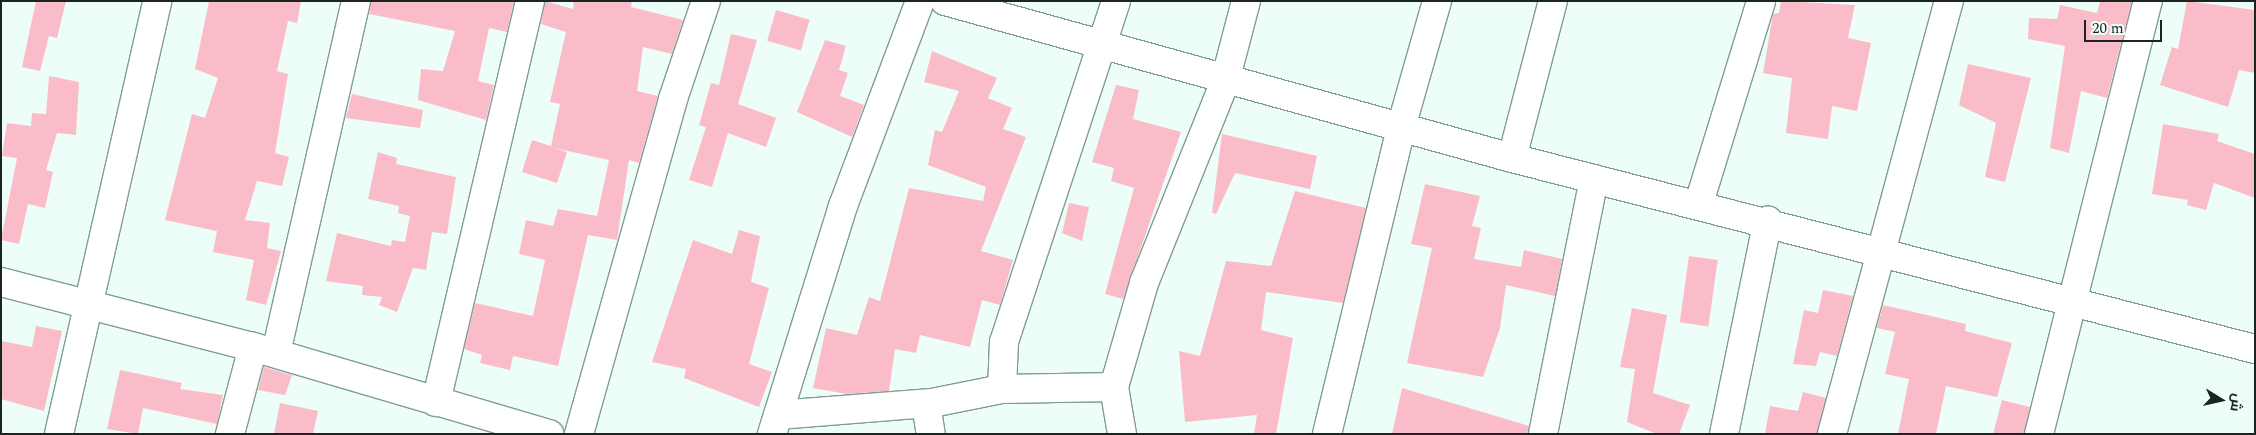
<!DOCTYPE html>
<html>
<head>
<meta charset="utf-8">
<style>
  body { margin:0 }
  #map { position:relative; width:2256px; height:435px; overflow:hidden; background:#edfef8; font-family:Spectral,Cairo,serif }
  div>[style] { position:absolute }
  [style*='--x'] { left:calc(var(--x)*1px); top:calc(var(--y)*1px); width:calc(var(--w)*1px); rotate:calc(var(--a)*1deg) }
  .building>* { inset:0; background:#fbbcca; transform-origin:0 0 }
  .roads { filter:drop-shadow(1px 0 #819c93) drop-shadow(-1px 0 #819c93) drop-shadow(0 1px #819c93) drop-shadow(0 -1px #819c93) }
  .minor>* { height:28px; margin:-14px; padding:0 14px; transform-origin:14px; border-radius:14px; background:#fff }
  span { translate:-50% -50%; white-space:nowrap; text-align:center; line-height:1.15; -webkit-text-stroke:4px #edfef8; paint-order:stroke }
  .frame { position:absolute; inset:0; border:2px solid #1a2522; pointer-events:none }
  .north { position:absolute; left:2196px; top:375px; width:50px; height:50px; -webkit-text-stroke:4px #edfef8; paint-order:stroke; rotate:100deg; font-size:14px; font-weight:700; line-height:20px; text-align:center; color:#1a2522 }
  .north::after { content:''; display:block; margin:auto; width:18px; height:22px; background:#1a2522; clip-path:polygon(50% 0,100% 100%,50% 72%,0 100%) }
  .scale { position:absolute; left:2084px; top:20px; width:78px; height:22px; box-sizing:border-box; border:2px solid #1a2522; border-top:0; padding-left:6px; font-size:15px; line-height:18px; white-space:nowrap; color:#1a2522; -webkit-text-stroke:4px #edfef8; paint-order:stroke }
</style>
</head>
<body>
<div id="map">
  <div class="building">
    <div style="clip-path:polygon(36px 1px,66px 1px,57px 38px,49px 36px,40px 71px,22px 67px)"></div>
    <div style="clip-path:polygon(209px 1px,301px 1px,297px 23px,288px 21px,277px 71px,288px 74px,275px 153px,289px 157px,282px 186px,257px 181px,245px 220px,270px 223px,267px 248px,281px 251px,266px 305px,246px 300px,254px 260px,213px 252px,217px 231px,165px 220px,192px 114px,205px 118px,218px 78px,195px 69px)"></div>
    <div style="clip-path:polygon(371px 1px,514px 1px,507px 32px,489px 28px,478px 81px,494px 85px,486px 120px,418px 100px,421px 69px,443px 71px,455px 31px,369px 14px)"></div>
    <div style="clip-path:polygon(545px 1px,573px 9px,574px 1px,632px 1px,631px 7px,683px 20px,672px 54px,643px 47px,637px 91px,658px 96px,639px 163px,629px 160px,617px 240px,588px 235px,558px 366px,513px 356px,510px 370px,480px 363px,482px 355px,464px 349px,475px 303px,533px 316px,545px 260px,519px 254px,526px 220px,553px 226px,558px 209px,597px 216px,609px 160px,554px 148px,567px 152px,557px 183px,522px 172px,532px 140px,551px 146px,560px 104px,550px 102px,566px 32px,541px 24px)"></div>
    <div style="clip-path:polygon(1781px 1px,1855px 5px,1848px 38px,1871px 43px,1857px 111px,1832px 106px,1828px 139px,1786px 133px,1792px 78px,1763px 73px,1773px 14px,1779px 13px)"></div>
    <div style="clip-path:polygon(2100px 1px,2132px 1px,2107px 98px,2081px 91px,2069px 153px,2050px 148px,2065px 46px,2028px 39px,2029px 18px,2057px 19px,2060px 5px,2097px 13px)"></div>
    <div style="clip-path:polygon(2187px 1px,2255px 10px,2255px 73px,2239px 70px,2228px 107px,2160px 85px,2172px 47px,2178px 49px)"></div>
    <div style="left:776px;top:10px;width:35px;height:32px;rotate:16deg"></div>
    <div style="clip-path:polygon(731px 34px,757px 40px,738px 104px,776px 118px,766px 147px,728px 133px,712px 187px,689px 180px,706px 127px,699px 125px,711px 83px,719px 85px)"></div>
    <div style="clip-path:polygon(825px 40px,846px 46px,839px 70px,848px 73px,840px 96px,864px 105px,852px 137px,797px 112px)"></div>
    <div style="clip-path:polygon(932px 51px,997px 78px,988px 98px,1012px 108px,1003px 129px,1026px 137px,981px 251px,1013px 260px,1000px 305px,982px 300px,970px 347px,920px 335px,916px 353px,895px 349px,889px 391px,847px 394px,813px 388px,826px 328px,857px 335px,869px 297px,880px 301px,909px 188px,983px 201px,986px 187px,928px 165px,935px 130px,942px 132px,959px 91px,924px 82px)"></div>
    <div style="clip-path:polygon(1968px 64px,2031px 78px,2005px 182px,1985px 177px,1996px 123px,1959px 105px)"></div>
    <div style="clip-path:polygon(49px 76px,79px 82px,76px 135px,57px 133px,46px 170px,53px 172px,45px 208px,28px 204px,19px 244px,1px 240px,17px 158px,2px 156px,7px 123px,31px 126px,32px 113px,46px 114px)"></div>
    <div style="clip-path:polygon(1116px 85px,1139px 90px,1133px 119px,1181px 132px,1123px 299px,1105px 294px,1134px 188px,1111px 181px,1114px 168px,1092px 162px)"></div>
    <div style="clip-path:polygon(352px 94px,423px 110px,420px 128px,346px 118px)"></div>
    <div style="clip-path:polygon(2163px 124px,2219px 134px,2217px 141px,2255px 154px,2255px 198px,2214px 183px,2206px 210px,2187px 205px,2188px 200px,2152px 194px)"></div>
    <div style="clip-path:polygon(1222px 134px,1317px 156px,1310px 189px,1235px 173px,1216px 214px,1212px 213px)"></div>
    <div style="clip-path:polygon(378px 152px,397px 158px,396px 164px,456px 177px,447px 234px,432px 232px,426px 270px,413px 268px,397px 312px,379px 305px,382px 297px,362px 295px,363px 286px,326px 281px,337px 233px,391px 246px,392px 240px,405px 242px,410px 216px,398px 213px,399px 206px,368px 199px)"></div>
    <div style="clip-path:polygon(1425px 184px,1480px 196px,1472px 226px,1481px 228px,1474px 259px,1521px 267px,1524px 250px,1562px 259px,1555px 296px,1506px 285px,1500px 328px,1483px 377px,1407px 363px,1432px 248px,1411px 244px)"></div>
    <div style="clip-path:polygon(1295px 191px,1366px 208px,1343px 303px,1266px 292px,1261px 330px,1293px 338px,1276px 434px,1254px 434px,1257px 415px,1185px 422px,1179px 351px,1200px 356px,1226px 261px,1271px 266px)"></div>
    <div style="clip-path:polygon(1069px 203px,1089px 207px,1082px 241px,1062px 233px)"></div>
    <div style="clip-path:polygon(739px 230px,760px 236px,751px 282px,769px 288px,749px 364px,772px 372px,759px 407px,684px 378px,686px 369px,652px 362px,693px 240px,732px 254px)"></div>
    <div style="left:1689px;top:256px;width:29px;height:67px;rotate:8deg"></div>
    <div style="clip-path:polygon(1823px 290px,1853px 296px,1837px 356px,1820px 352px,1816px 366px,1793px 364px,1804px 310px,1818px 313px)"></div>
    <div style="clip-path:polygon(1883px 305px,1966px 324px,1965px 331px,2012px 343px,1997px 397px,1946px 386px,1936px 434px,1898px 434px,1909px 379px,1885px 374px,1895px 332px,1877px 328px)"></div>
    <div style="clip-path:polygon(1632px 308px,1667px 315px,1653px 393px,1690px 405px,1679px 434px,1657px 434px,1627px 422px,1635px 369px,1620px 367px)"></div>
    <div style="clip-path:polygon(36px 326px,62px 331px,44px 411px,1px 399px,1px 341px,32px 347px)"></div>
    <div style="clip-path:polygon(264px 367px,292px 375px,285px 395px,258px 390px)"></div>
    <div style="clip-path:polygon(120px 370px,182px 383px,180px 389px,223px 395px,217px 424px,143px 408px,138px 434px,107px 429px)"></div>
    <div style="clip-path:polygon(1402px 388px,1529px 426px,1528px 434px,1392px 434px)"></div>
    <div style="clip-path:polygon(1803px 392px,1826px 398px,1817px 434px,1765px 434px,1770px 406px,1798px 411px)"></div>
    <div style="clip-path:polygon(2002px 400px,2030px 407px,2024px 434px,1993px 434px)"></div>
    <div style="clip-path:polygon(280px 403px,318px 411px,313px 434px,274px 434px)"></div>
  </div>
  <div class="roads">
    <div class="minor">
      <div style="--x:945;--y:1;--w:588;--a:15.48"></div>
      <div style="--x:1512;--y:158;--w:767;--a:14.42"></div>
      <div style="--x:1512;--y:158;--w:162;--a:-75.4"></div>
      <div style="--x:1699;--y:203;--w:211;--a:-72.9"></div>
      <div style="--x:1;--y:282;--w:260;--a:14.5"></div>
      <div style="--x:253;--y:347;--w:309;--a:16.4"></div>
      <div style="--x:276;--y:353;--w:361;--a:-77.2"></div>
      <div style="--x:1002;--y:389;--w:47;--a:-87.6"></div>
      <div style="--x:1004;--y:342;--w:359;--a:-71.8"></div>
      <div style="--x:436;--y:402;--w:412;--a:-76.8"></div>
      <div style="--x:926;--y:404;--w:30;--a:81"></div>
      <div style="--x:778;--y:415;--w:154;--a:-4.5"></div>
      <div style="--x:932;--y:403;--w:71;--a:-11.3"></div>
      <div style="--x:1002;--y:389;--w:112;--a:-1"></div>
      <div style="--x:59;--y:434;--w:444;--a:-77.2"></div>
      <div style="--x:230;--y:434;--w:90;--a:-75.2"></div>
      <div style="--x:579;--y:434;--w:348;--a:-74.3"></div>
      <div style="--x:673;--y:99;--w:103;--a:-71.4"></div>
      <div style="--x:772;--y:434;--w:239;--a:-72.7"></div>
      <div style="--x:843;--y:206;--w:219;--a:-69.4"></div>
      <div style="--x:1122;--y:434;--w:48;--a:-99.7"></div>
      <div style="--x:1114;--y:387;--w:108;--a:-73.9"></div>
      <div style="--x:1144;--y:283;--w:218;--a:-68.1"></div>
      <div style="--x:1225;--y:81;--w:83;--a:-75.3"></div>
      <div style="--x:1327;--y:434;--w:319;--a:-76.4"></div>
      <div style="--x:1402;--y:124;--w:128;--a:-74.1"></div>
      <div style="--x:1543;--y:434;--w:260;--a:-78.7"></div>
      <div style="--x:1724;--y:434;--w:218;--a:-78.4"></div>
      <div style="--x:1832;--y:434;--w:449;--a:-74.9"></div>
      <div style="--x:2039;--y:434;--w:447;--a:-75.9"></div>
    </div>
  </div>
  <div class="frame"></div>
  <div class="north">ش</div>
  <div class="scale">20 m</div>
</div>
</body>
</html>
